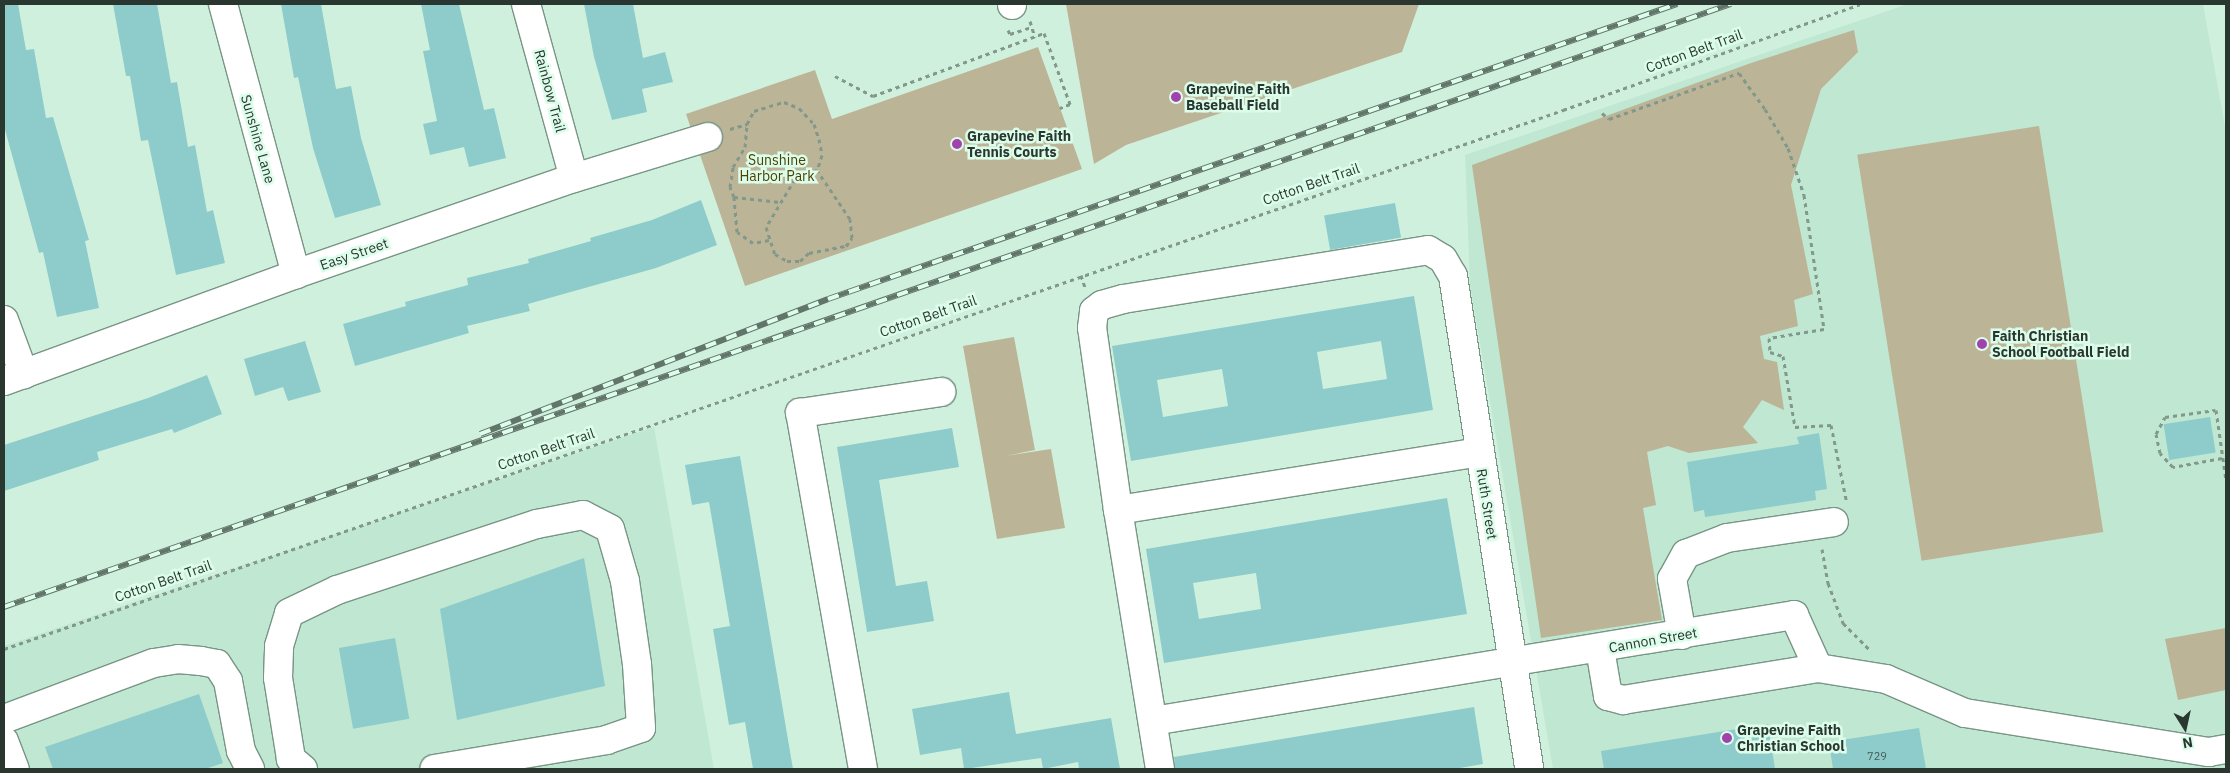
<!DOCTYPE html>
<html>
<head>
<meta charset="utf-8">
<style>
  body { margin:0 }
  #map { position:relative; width:2230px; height:773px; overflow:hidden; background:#d0f0de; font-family:"IBM Plex Sans",sans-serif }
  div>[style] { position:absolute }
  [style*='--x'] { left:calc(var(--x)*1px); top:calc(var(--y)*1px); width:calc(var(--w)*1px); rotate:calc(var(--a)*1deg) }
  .built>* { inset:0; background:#bfe7d1 }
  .green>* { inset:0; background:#bcb496; transform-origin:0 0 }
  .building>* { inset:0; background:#8dccca; transform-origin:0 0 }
  .path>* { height:3px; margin-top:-1.5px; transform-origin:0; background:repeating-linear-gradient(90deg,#81988b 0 4px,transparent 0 8px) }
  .roads { filter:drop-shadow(1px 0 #789585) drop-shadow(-1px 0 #789585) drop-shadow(0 1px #789585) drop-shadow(0 -1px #789585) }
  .minor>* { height:28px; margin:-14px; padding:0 14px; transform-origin:14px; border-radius:14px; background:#fff }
  .rail>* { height:5.5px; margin-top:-2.75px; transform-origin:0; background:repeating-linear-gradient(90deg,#ddfdeb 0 11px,#62756a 0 22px); box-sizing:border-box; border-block:1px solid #62756a }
  .dots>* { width:14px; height:14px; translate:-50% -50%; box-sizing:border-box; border:2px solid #ddfdeb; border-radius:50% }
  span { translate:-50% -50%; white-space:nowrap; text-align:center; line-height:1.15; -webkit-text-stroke:5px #ddfdeb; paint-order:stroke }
  .number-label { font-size:11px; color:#435c56 }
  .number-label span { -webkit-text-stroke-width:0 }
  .street-label { font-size:14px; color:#2a3730 }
  .poi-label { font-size:14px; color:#2a3730; font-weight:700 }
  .left { translate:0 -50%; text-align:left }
  .park-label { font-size:14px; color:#4c3f02 }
  .frame { position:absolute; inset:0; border:5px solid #2a3730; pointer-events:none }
  .north { position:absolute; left:2160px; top:703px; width:50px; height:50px; -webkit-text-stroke:4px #ddfdeb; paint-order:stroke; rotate:170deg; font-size:14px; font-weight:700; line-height:20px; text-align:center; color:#2a3730 }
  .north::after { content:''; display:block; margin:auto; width:18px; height:22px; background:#2a3730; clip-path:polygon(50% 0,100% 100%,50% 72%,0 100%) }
</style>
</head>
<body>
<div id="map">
  <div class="built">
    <div style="clip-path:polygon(1908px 4px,2203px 4px,2226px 132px,2226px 769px,1553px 769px,1470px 285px,1465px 155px)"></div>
    <div style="clip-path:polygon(654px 427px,714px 769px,4px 769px,4px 646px)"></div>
  </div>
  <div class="green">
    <div style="clip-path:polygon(1066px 4px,1419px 4px,1402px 52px,1126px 145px,1094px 164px)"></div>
    <div style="clip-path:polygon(1854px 30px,1858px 52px,1821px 89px,1791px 185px,1813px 294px,1794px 300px,1798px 326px,1760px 336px,1764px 359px,1777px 362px,1784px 410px,1762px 400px,1743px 427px,1758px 443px,1689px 453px,1668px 446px,1647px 452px,1656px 505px,1643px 508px,1662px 620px,1541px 638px,1472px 165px,1751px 63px)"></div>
    <div style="clip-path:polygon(1038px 47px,1082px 169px,745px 286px,686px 114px,815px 70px,832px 119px)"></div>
    <div style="left:2039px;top:126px;width:411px;height:184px;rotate:81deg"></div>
    <div style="clip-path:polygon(1014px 337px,1035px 450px,1005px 456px,1051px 449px,1065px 528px,997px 539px,963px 346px)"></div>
    <div style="clip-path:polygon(2226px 628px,2226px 690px,2178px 700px,2165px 639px)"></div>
  </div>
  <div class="building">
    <div style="clip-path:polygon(4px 4px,18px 4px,26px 50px,34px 49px,46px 118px,53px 117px,89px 240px,85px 241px,99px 308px,57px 317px,43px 252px,39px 253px,4px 126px)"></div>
    <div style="clip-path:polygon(113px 4px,157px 4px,171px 83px,177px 82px,188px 147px,195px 145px,207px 212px,213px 210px,225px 263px,176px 275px,148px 140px,141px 141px,130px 76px,126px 76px)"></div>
    <div style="clip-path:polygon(281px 4px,321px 4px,336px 89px,351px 86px,361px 138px,381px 205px,335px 218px,313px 148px,298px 77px,294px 78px)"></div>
    <div style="clip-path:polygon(421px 4px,459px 4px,484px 110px,494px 108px,506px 158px,469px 167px,464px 147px,430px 155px,423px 124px,437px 121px,423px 51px,430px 50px)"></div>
    <div style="clip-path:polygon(584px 4px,633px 4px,643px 58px,665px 52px,673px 82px,642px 89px,647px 112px,612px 120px,594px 57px)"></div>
    <div style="clip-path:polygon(701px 200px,717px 245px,656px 268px,528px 304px,530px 311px,467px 326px,469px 333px,355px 366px,343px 324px,406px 306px,405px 302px,468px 285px,467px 278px,529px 263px,528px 259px,591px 241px,590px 238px,652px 220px)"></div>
    <div style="left:1395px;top:203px;width:35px;height:72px;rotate:80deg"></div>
    <div style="clip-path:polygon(evenodd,1414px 296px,1433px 410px,1131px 461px,1112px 346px,1414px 296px,1381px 341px,1387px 379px,1323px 389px,1317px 352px,1381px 341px,1414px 296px,1222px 369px,1228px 406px,1163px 417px,1157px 380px,1222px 369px)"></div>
    <div style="clip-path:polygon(305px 341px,321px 392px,288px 401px,283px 387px,255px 396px,244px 359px)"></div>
    <div style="clip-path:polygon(207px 375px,222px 414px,174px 433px,172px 429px,97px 452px,99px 460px,4px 491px,4px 445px,148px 398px)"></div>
    <div style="left:2210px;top:417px;width:36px;height:47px;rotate:81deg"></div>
    <div style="clip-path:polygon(952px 428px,959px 467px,879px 480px,896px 586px,927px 581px,934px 621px,867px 632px,837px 447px)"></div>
    <div style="clip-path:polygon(1819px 433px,1827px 489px,1815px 491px,1816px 500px,1705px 517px,1704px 510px,1694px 512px,1687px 462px,1799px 444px,1797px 437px)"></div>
    <div style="clip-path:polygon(740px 456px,774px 657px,793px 769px,753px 769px,745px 722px,729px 725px,713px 629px,730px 626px,709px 502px,692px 505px,685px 465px)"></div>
    <div style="clip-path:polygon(evenodd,1447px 498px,1467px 614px,1164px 663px,1146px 549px,1447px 498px,1256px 573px,1261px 609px,1199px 619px,1193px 583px,1256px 573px)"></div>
    <div style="clip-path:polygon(584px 558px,605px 686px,457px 720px,440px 609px)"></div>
    <div style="left:395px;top:638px;width:82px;height:57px;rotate:80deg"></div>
    <div style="clip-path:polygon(1009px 692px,1016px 734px,1111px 718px,1120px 769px,1079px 769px,1078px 762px,1043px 769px,1041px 758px,964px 769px,961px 748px,920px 755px,912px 709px)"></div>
    <div style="clip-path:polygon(199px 694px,223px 763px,205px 769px,53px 769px,45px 747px)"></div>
    <div style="clip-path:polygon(1474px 707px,1483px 764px,1454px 769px,1175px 769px,1174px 757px)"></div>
    <div style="clip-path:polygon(1768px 724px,1775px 769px,1604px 769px,1601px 751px)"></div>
    <div style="clip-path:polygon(1919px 728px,1926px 769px,1833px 769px,1829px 742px)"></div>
  </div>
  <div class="path">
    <div style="--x:1030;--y:21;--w:17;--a:73"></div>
    <div style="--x:1008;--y:30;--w:4;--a:63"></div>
    <div style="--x:1010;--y:34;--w:23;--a:-18"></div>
    <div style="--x:835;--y:76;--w:43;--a:27.8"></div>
    <div style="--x:873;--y:96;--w:182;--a:-20.2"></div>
    <div style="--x:1044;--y:33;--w:76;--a:69.9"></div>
    <div style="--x:1070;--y:104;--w:11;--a:158"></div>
    <div style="--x:1602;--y:113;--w:9;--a:41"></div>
    <div style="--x:1609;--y:119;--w:138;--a:-19.5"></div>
    <div style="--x:1739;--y:73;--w:44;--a:54.2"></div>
    <div style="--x:1765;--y:109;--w:45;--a:59.5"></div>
    <div style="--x:1788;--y:148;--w:50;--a:71.2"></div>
    <div style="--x:1804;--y:195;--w:135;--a:81.5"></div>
    <div style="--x:1824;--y:329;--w:56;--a:170.7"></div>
    <div style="--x:1769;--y:338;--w:14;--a:86"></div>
    <div style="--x:1770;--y:352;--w:14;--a:17"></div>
    <div style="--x:1783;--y:356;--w:72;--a:80.4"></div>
    <div style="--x:1795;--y:427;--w:36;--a:-3"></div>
    <div style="--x:1831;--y:425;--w:76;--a:78.5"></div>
    <div style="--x:730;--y:129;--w:18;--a:-16"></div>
    <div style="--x:734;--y:197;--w:46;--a:6.2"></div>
    <div style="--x:769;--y:240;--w:16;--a:169"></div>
    <div style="--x:753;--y:243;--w:19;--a:-145"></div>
    <div style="--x:737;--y:232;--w:35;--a:-95"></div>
    <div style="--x:734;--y:197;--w:11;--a:-112"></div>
    <div style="--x:730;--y:187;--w:20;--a:-81"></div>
    <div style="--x:733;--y:167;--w:23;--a:-59"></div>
    <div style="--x:745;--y:147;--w:23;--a:-85"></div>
    <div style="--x:747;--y:124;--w:15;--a:-62"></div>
    <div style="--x:754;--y:111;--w:31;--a:-17"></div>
    <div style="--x:784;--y:102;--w:16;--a:22"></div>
    <div style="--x:799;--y:108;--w:22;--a:47"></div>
    <div style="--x:814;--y:124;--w:16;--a:72"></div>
    <div style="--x:819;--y:139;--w:16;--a:79"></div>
    <div style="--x:822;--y:155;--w:16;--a:108"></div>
    <div style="--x:817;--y:170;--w:24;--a:158"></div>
    <div style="--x:795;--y:179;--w:56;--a:121.1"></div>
    <div style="--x:766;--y:227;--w:28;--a:72"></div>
    <div style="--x:775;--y:254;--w:14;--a:30"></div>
    <div style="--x:787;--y:261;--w:13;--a:0"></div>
    <div style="--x:800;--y:261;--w:12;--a:-42"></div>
    <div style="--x:809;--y:253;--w:38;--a:-11"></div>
    <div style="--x:846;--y:246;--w:10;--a:-53"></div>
    <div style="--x:852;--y:238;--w:19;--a:-96"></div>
    <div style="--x:850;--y:219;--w:59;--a:-124"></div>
    <div style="--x:1081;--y:275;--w:13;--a:72"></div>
    <div style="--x:2222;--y:458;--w:50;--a:169.6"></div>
    <div style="--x:2173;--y:467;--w:19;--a:-133"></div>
    <div style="--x:2160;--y:453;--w:19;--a:-102"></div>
    <div style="--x:2156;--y:434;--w:19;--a:-62"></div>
    <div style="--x:2165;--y:417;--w:51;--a:-7.8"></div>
    <div style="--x:2216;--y:410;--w:71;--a:81.9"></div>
    <div style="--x:1822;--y:549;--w:35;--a:80"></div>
    <div style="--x:1828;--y:583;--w:43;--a:69.4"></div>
    <div style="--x:1843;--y:623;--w:38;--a:45"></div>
    <div style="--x:4;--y:649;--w:1650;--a:-19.07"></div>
    <div style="--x:1563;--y:110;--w:315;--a:-19.6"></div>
  </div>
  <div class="roads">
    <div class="minor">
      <div style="--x:223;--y:4;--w:280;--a:74.9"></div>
      <div style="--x:526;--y:4;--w:180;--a:74.6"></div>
      <div style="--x:1012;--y:4;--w:1;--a:90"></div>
      <div style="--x:4;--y:320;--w:58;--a:69.7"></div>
      <div style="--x:4;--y:381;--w:311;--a:-20.1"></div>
      <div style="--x:296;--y:274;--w:294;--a:-19.1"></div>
      <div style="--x:574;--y:178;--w:140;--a:-17"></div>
      <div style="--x:1118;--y:510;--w:366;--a:-9.1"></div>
      <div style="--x:1682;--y:635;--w:57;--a:-100.1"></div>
      <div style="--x:1672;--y:579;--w:29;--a:-61"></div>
      <div style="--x:1686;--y:554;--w:44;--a:-21.3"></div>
      <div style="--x:1727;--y:538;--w:108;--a:-8.5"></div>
      <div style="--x:1600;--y:649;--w:48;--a:80.3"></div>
      <div style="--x:1608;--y:696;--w:16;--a:15"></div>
      <div style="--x:1623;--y:700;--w:198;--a:-9.3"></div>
      <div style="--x:4;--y:719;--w:160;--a:-20.5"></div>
      <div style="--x:154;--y:663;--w:24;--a:-9"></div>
      <div style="--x:178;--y:659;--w:23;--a:5"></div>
      <div style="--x:201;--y:661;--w:16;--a:11"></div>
      <div style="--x:217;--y:664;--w:20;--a:57"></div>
      <div style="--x:228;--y:681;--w:71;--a:79.5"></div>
      <div style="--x:241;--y:751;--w:20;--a:63"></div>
      <div style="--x:1153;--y:721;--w:650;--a:-9.39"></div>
      <div style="--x:1794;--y:615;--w:58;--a:65.6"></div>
      <div style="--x:1818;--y:668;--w:69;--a:9.2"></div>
      <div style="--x:1886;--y:679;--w:86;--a:23.3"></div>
      <div style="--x:1965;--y:713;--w:247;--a:9.1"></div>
      <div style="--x:2209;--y:752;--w:17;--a:-10"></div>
      <div style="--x:4;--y:741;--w:30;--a:69"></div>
      <div style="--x:303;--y:769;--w:16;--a:-140"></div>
      <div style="--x:291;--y:759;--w:82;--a:-99.1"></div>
      <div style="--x:278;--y:678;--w:32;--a:-88"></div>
      <div style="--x:279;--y:646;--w:34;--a:-73"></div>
      <div style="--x:289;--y:613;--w:53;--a:-25.6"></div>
      <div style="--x:337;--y:590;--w:211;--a:-18.3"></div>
      <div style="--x:537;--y:524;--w:47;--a:-11.1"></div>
      <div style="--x:583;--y:515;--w:30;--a:27"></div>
      <div style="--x:610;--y:529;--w:54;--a:73.9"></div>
      <div style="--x:625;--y:581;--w:84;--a:81.8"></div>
      <div style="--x:637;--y:664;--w:64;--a:86.4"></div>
      <div style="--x:641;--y:728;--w:36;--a:161"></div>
      <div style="--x:607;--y:740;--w:175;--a:170.5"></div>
      <div style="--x:863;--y:769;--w:362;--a:-100"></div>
      <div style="--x:800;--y:413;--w:143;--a:-8.5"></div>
      <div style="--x:1160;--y:769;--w:262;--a:-99.2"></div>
      <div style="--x:1118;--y:510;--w:184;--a:-98.1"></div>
      <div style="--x:1092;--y:328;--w:17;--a:-83"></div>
      <div style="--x:1094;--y:311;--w:10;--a:-37"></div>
      <div style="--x:1102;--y:305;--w:22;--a:-16"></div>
      <div style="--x:1123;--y:299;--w:309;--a:-9.1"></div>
      <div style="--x:1428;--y:250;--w:17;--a:31"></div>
      <div style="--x:1443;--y:259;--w:20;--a:60"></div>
      <div style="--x:1453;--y:276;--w:499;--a:81.2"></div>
    </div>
  </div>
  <div class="rail">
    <div style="--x:480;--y:434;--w:373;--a:-21.2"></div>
    <div style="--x:828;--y:299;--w:899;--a:-19.16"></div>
    <div style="--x:4;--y:607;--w:1829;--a:-19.25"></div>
  </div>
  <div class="dots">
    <div style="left:1176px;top:97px;background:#a043ad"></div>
    <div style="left:957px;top:144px;background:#a043ad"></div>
    <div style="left:1982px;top:344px;background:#a043ad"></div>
    <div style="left:1727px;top:738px;background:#a043ad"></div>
  </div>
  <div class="number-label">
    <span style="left:1877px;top:756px">729</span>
  </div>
  <div class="street-label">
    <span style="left:1694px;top:51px;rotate:-20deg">Cotton Belt Trail</span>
    <span style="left:550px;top:91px;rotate:75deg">Rainbow Trail</span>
    <span style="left:258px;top:139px;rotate:74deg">Sunshine Lane</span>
    <span style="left:1311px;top:184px;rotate:-19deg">Cotton Belt Trail</span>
    <span style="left:354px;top:254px;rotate:-19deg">Easy Street</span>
    <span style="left:928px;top:316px;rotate:-19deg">Cotton Belt Trail</span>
    <span style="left:546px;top:449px;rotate:-19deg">Cotton Belt Trail</span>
    <span style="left:1487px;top:504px;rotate:81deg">Ruth Street</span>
    <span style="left:163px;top:581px;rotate:-19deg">Cotton Belt Trail</span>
    <span style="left:1653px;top:640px;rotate:-10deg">Cannon Street</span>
  </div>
  <div class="poi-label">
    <span class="left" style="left:1186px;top:97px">Grapevine Faith<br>Baseball Field</span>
    <span class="left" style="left:967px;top:144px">Grapevine Faith<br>Tennis Courts</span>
    <span class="left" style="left:1992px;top:344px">Faith Christian<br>School Football Field</span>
    <span class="left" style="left:1737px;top:738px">Grapevine Faith<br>Christian School</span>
  </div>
  <div class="park-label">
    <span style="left:777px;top:168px">Sunshine<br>Harbor Park</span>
  </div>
  <div class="frame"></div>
  <div class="north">N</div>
</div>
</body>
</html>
